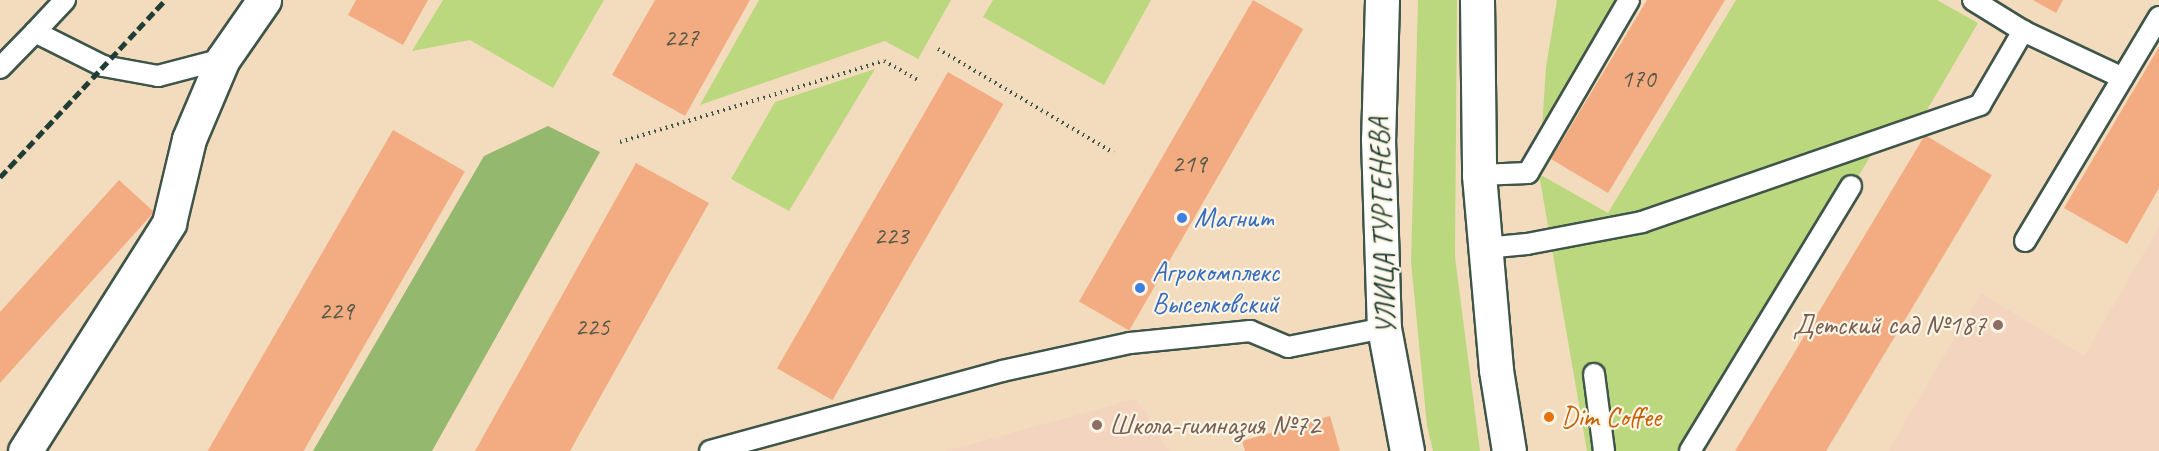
<!DOCTYPE html>
<html>
<head>
<meta charset="utf-8">
<style>
  body { margin:0 }
  #map { position:relative; width:2159px; height:451px; overflow:hidden; background:#f3dcbd; font-family:Caveat,sans-serif }
  div>[style] { position:absolute }
  [style*='--x'] { left:calc(var(--x)*1px); top:calc(var(--y)*1px); width:calc(var(--w)*1px); rotate:calc(var(--a)*1deg) }
  .built>* { inset:0; background:#f3d4bf }
  .green>* { inset:0; background:#bbd87e }
  .forest>* { inset:0; background:#94b86d }
  .building>* { inset:0; background:#f3ac82; transform-origin:0 0 }
  .path>* { height:4px; margin-top:-2px; transform-origin:0; background:repeating-linear-gradient(90deg,#3f5549 0 1.5px,transparent 0 6px) }
  .roads { filter:drop-shadow(2px 0 #3f5549) drop-shadow(-2px 0 #3f5549) drop-shadow(0 2px #3f5549) drop-shadow(0 -2px #3f5549) }
  .service>* { height:20px; margin:-10px; padding:0 10px; transform-origin:10px; border-radius:10px; background:#fff }
  .minor>* { height:33px; margin:-16.5px; padding:0 16.5px; transform-origin:16.5px; border-radius:16.5px; background:#fff }
  .primary>* { height:33px; margin:-16.5px; padding:0 16.5px; transform-origin:16.5px; border-radius:16.5px; background:#fff }
  .rail>* { height:4.5px; margin-top:-2.25px; transform-origin:0; background:repeating-linear-gradient(90deg,#1f3d34 0 9px,transparent 0 13.5px) }
  .dots>* { width:16px; height:16px; translate:-50% -50%; box-sizing:border-box; border:3px solid #fcf5e5; border-radius:50% }
  span { translate:-50% -50%; white-space:nowrap; text-align:center; line-height:1.15; -webkit-text-stroke:4.5px #fcf5e5; paint-order:stroke }
  .number-label { font-size:26px; color:#545948 }
  .number-label span { -webkit-text-stroke-width:0 }
  .shop-label { font-size:28px; color:#366cbe }
  .left { translate:0 -50%; text-align:left }
  .street-label { font-size:28px; color:#1f3d34 }
  .education-label { font-size:28px; color:#785e54 }
  .right { translate:-100% -50%; text-align:right }
  .food-label { font-size:28px; color:#c56008 }
</style>
</head>
<body>
<div id="map">
  <div class="built">
    <div style="clip-path:polygon(2159px 227px,2159px 451px,1888px 451px,1981px 293px,2084px 356px)"></div>
    <div style="clip-path:polygon(1136px 399px,1169px 451px,945px 451px)"></div>
  </div>
  <div class="green">
    <div style="clip-path:polygon(443px 0,604px 0,553px 88px,470px 40px,412px 51px)"></div>
    <div style="clip-path:polygon(759px 0,951px 0,918px 59px,885px 41px,700px 105px)"></div>
    <div style="clip-path:polygon(993px 0,1151px 0,1104px 85px,983px 17px)"></div>
    <div style="clip-path:polygon(1418px 0,1457px 0,1455px 257px,1480px 451px,1433px 451px,1427px 426px,1411px 262px)"></div>
    <div style="clip-path:polygon(1557px 0,1616px 0,1542px 128px,1546px 67px)"></div>
    <div style="clip-path:polygon(1736px 0,1937px 0,1978px 23px,1910px 139px,1888px 127px,1693px 451px,1587px 451px,1539px 174px,1608px 213px)"></div>
    <div style="clip-path:polygon(875px 69px,789px 211px,731px 179px,775px 102px)"></div>
  </div>
  <div class="forest">
    <div style="clip-path:polygon(548px 126px,600px 152px,432px 451px,313px 451px,484px 156px)"></div>
  </div>
  <div class="building">
    <div style="clip-path:polygon(356px 0,428px 0,403px 45px,348px 15px)"></div>
    <div style="clip-path:polygon(655px 0,750px 0,685px 116px,612px 75px)"></div>
    <div style="left:1253px;top:0;width:58px;height:348px;rotate:30deg"></div>
    <div style="clip-path:polygon(1647px 0,1725px 0,1608px 193px,1551px 159px)"></div>
    <div style="clip-path:polygon(2033px 0,2063px 0,2056px 13px)"></div>
    <div style="clip-path:polygon(2159px 47px,2159px 188px,2127px 244px,2064px 208px)"></div>
    <div style="left:948px;top:72px;width:64px;height:342px;rotate:30deg"></div>
    <div style="left:393px;top:130px;width:83px;height:371px;rotate:30deg"></div>
    <div style="left:1925px;top:135px;width:78px;height:370px;rotate:31deg"></div>
    <div style="clip-path:polygon(636px 163px,709px 203px,570px 451px,475px 451px)"></div>
    <div style="clip-path:polygon(119px 180px,154px 212px,0 383px,0 312px)"></div>
    <div style="clip-path:polygon(1330px 416px,1340px 451px,1245px 451px,1242px 441px)"></div>
  </div>
  <div class="path">
    <div style="--x:938;--y:49;--w:204;--a:30.6"></div>
    <div style="--x:620;--y:142;--w:276;--a:-17.1"></div>
    <div style="--x:884;--y:61;--w:41;--a:29.1"></div>
  </div>
  <div class="roads">
    <div class="service">
      <div style="--x:1973;--y:0;--w:59;--a:31.8"></div>
      <div style="--x:2023;--y:31;--w:110;--a:25.2"></div>
      <div style="--x:35;--y:32;--w:44;--a:-46.8"></div>
      <div style="--x:0;--y:68;--w:50;--a:-45.8"></div>
      <div style="--x:35;--y:32;--w:76;--a:26.6"></div>
      <div style="--x:103;--y:66;--w:56;--a:10.3"></div>
      <div style="--x:158;--y:76;--w:67;--a:-14.7"></div>
      <div style="--x:1479;--y:175;--w:49;--a:-2.3"></div>
      <div style="--x:1528;--y:173;--w:200;--a:-59.7"></div>
      <div style="--x:2025;--y:241;--w:261;--a:-59.1"></div>
      <div style="--x:1485;--y:248;--w:42;--a:-5.4"></div>
      <div style="--x:1527;--y:244;--w:117;--a:-10.8"></div>
      <div style="--x:1642;--y:222;--w:358;--a:-19.1"></div>
      <div style="--x:1980;--y:105;--w:86;--a:-59.8"></div>
      <div style="--x:1594;--y:374;--w:78;--a:82.6"></div>
      <div style="--x:710;--y:451;--w:303;--a:-15.3"></div>
      <div style="--x:1002;--y:371;--w:131;--a:-12.3"></div>
      <div style="--x:1130;--y:343;--w:121;--a:-5.7"></div>
      <div style="--x:1250;--y:331;--w:41;--a:22.8"></div>
      <div style="--x:1288;--y:347;--w:98;--a:-11.2"></div>
      <div style="--x:1690;--y:451;--w:310;--a:-58.7"></div>
    </div>
    <div class="minor">
      <div style="--x:25;--y:451;--w:270;--a:-57.7"></div>
      <div style="--x:169;--y:223;--w:86;--a:-76.6"></div>
      <div style="--x:189;--y:139;--w:87;--a:-67"></div>
      <div style="--x:223;--y:59;--w:72;--a:-55.2"></div>
    </div>
    <div class="primary">
      <div style="--x:1382;--y:0;--w:139;--a:91.6"></div>
      <div style="--x:1378;--y:139;--w:189;--a:88.2"></div>
      <div style="--x:1384;--y:328;--w:125;--a:79.4"></div>
      <div style="--x:1477;--y:0;--w:175;--a:89.3"></div>
      <div style="--x:1479;--y:175;--w:196;--a:85"></div>
      <div style="--x:1496;--y:370;--w:82;--a:80.9"></div>
    </div>
  </div>
  <div class="rail">
    <div style="--x:0;--y:177;--w:242;--a:-47"></div>
  </div>
  <div class="dots">
    <div style="left:1182px;top:218px;background:#3f7fe0"></div>
    <div style="left:1140px;top:288px;background:#3f7fe0"></div>
    <div style="left:1998px;top:325px;background:#8d6e63"></div>
    <div style="left:1549px;top:417px;background:#e8710a"></div>
    <div style="left:1097px;top:425px;background:#8d6e63"></div>
  </div>
  <div class="number-label">
    <span style="left:681px;top:38px">227</span>
    <span style="left:1638px;top:79px">170</span>
    <span style="left:1189px;top:164px">219</span>
    <span style="left:891px;top:236px">223</span>
    <span style="left:336px;top:311px">229</span>
    <span style="left:592px;top:327px">225</span>
  </div>
  <div class="shop-label">
    <span class="left" style="left:1194px;top:218px">Магнит</span>
    <span class="left" style="left:1152px;top:288px">Агрокомплекс<br>Выселковский</span>
  </div>
  <div class="street-label">
    <span style="left:1383px;top:226px;rotate:-92deg">УЛИЦА ТУРГЕНЕВА</span>
  </div>
  <div class="education-label">
    <span class="right" style="left:1986px;top:325px">Детский сад №187</span>
    <span class="left" style="left:1109px;top:425px">Школа-гимназия №72</span>
  </div>
  <div class="food-label">
    <span class="left" style="left:1561px;top:417px">Dim Coffee</span>
  </div>
</div>
</body>
</html>
